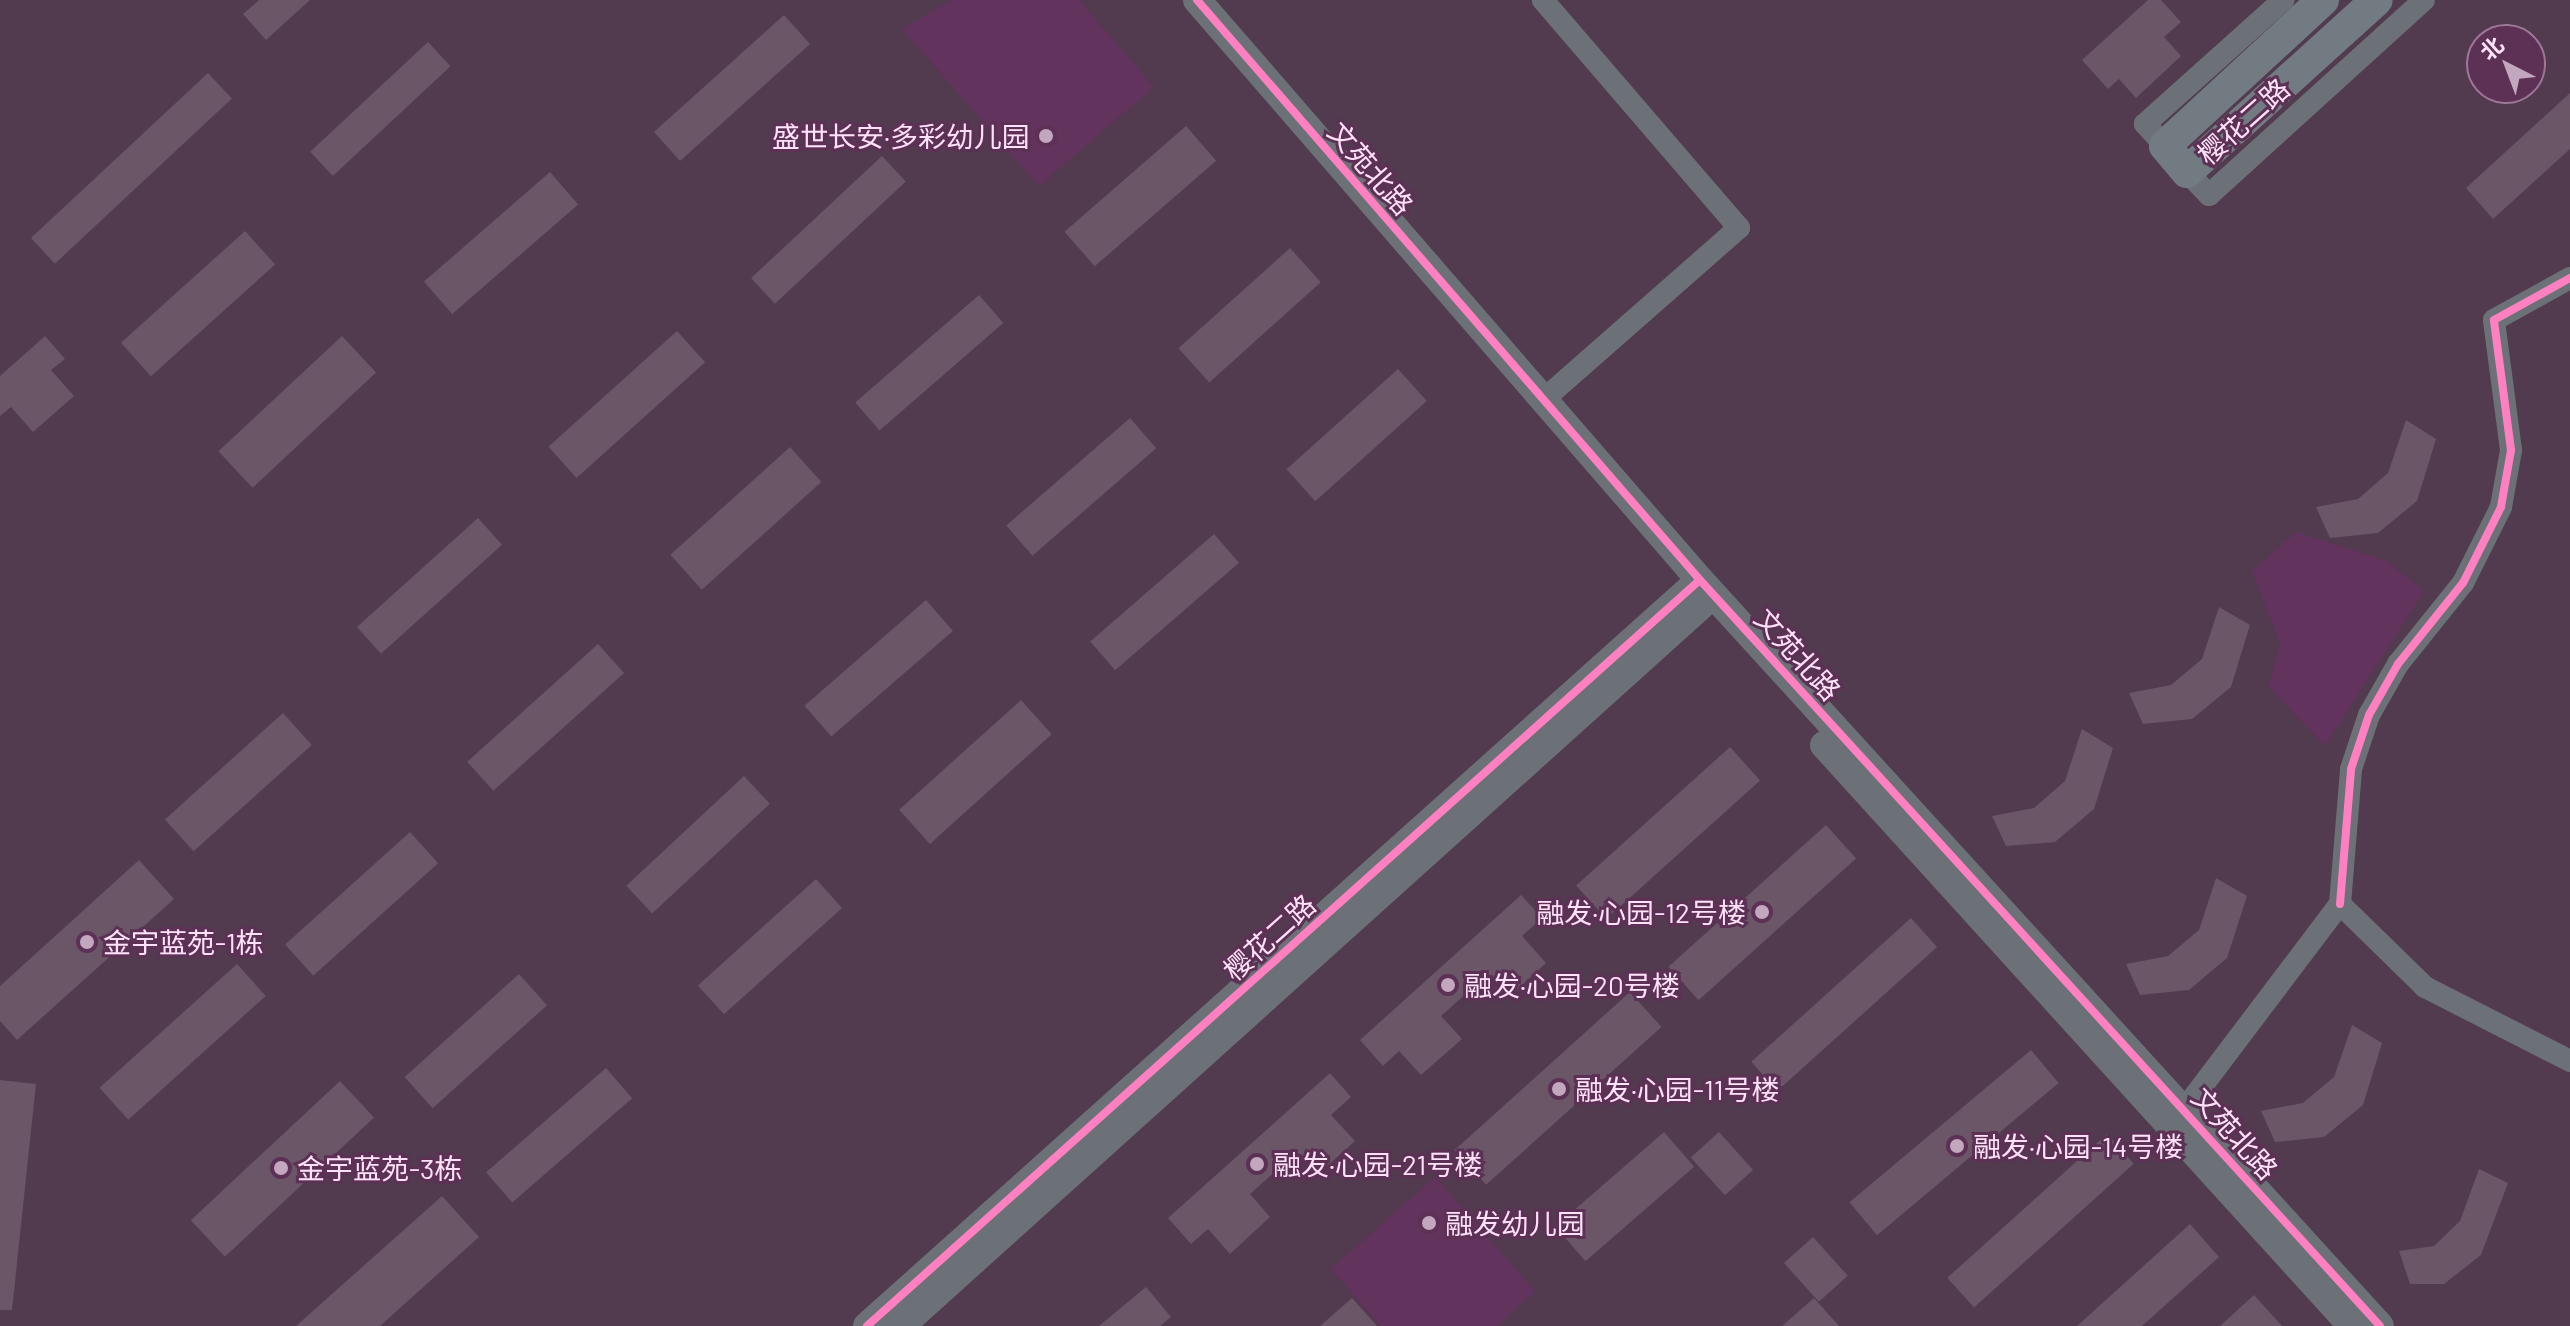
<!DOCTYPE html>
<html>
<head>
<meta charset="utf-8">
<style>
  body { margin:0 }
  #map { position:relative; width:2570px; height:1326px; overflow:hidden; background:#523a4f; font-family:Barlow,"Noto Sans SC",sans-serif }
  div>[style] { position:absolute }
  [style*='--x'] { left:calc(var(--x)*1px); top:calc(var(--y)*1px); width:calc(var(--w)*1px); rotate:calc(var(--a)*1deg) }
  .built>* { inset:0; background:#62335c }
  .building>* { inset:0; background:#6a5667; transform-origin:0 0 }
  .minor>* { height:22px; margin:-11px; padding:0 11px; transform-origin:11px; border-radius:11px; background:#6b7176 }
  .tertiary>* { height:28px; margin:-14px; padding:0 14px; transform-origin:14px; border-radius:14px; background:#6b7176 }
  .secondary>* { height:32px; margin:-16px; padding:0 16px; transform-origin:16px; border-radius:16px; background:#727b81 }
  .cycleway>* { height:8px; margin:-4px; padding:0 4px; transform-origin:4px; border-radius:4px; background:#ff80c0 }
  .dots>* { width:22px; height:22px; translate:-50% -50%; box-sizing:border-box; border:4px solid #5d3056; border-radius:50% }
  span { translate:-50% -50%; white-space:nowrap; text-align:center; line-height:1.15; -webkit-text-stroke:6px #5d3056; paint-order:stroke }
  .street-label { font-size:28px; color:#ffe2f9 }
  .poi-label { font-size:28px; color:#ffe2f9 }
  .right { translate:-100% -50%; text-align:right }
  .left { translate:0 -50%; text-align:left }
  .north { position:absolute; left:2466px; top:24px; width:80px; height:80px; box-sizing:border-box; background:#5d3056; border:2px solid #9e7797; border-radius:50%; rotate:318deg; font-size:22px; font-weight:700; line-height:32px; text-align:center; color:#ffe2f9 }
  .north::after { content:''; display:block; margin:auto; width:28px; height:36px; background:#c2a7be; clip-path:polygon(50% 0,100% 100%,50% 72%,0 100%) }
</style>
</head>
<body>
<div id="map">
  <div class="built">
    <div style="clip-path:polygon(952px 0,1079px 0,1154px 87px,1039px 186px,902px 29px)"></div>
    <div style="clip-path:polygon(2296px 532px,2387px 561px,2424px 591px,2325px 746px,2269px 687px,2280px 643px,2252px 572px)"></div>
    <div style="clip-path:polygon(1435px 1177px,1535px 1291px,1497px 1326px,1381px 1326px,1331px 1269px)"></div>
  </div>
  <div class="building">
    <div style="clip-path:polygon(259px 0,310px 0,266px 40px,243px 14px)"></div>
    <div style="clip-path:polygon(2148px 0,2161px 0,2181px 22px,2164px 37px,2181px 56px,2136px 98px,2119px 79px,2108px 89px,2082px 60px)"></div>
    <div style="left:784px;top:15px;width:39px;height:175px;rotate:48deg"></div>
    <div style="left:428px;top:42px;width:33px;height:161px;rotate:47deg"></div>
    <div style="left:208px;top:73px;width:35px;height:242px;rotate:47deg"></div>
    <div style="clip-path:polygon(2570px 93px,2570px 149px,2493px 219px,2466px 188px)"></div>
    <div style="left:1186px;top:126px;width:46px;height:161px;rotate:49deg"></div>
    <div style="left:882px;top:156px;width:35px;height:179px;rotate:47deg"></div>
    <div style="left:550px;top:172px;width:43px;height:167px;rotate:49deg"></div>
    <div style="left:245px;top:231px;width:45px;height:167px;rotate:48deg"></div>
    <div style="left:1290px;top:248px;width:46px;height:150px;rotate:48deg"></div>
    <div style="left:979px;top:295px;width:37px;height:164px;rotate:49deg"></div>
    <div style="left:677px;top:331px;width:42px;height:173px;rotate:48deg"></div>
    <div style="clip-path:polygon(45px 336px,65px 359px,51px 370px,74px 396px,33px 432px,11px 407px,0 416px,0 376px)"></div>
    <div style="left:342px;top:336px;width:50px;height:169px;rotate:47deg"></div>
    <div style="left:1398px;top:369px;width:43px;height:150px;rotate:48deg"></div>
    <div style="left:1130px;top:418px;width:40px;height:164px;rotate:49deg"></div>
    <div style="clip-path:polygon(2406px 420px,2436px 439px,2417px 501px,2378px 533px,2330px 538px,2316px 507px,2358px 499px,2388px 473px)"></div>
    <div style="left:790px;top:447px;width:47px;height:161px;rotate:48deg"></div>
    <div style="left:478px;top:518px;width:36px;height:163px;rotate:48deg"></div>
    <div style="left:1214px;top:534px;width:38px;height:164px;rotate:49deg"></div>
    <div style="left:926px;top:600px;width:41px;height:161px;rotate:49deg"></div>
    <div style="clip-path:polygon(2219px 607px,2250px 625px,2231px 687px,2192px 719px,2143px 724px,2129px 693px,2171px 685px,2202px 659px)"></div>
    <div style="left:598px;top:644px;width:39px;height:176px;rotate:48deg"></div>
    <div style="left:1021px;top:700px;width:46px;height:164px;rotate:48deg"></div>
    <div style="left:283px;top:713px;width:43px;height:159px;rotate:48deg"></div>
    <div style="clip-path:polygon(2082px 729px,2113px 748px,2094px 809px,2055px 842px,2006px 846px,1992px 816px,2034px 808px,2065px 781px)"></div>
    <div style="left:1730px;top:747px;width:45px;height:207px;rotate:48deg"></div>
    <div style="left:744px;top:776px;width:38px;height:161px;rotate:47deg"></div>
    <div style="left:1826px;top:825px;width:45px;height:212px;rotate:48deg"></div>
    <div style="left:410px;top:832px;width:42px;height:168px;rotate:48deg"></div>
    <div style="clip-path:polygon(139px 860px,174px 899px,17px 1040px,0 1021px,0 986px)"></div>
    <div style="clip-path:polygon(2216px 878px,2247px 896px,2227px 958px,2189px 990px,2140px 995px,2126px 964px,2168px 956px,2199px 930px)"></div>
    <div style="left:816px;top:879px;width:39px;height:159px;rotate:48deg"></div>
    <div style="clip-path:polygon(1521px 895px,1542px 918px,1522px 936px,1546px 963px,1509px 997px,1488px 974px,1441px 1016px,1462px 1039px,1421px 1075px,1399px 1051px,1383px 1066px,1360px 1040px)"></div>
    <div style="left:1911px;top:918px;width:39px;height:215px;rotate:48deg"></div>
    <div style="left:237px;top:964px;width:43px;height:185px;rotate:48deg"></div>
    <div style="left:519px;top:974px;width:42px;height:154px;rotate:48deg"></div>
    <div style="left:1630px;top:992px;width:47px;height:236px;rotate:48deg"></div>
    <div style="clip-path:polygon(2352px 1025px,2382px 1043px,2363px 1105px,2324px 1137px,2275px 1142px,2261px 1111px,2303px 1103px,2334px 1077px)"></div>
    <div style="left:2031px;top:1050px;width:43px;height:237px;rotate:50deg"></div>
    <div style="left:606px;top:1068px;width:40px;height:159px;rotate:49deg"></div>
    <div style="clip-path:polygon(1330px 1073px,1351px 1097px,1331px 1115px,1355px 1141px,1317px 1175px,1297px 1152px,1250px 1194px,1270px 1217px,1230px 1254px,1208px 1229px,1191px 1244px,1168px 1218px)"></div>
    <div style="clip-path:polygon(0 1080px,36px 1084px,12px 1310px,0 1310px)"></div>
    <div style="left:340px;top:1081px;width:50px;height:204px;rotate:47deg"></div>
    <div style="left:1664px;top:1132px;width:46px;height:144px;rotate:49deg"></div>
    <div style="left:1719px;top:1132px;width:51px;height:38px;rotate:48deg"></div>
    <div style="left:2107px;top:1134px;width:40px;height:215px;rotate:48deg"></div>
    <div style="clip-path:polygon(2479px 1169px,2508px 1183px,2481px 1255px,2444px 1284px,2410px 1284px,2399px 1251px,2434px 1246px,2460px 1221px)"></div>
    <div style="clip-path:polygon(442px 1196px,479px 1237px,380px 1326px,296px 1326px)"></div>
    <div style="clip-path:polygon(2190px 1224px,2219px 1257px,2142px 1326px,2077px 1326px)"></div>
    <div style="left:1813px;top:1237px;width:52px;height:39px;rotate:48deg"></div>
    <div style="clip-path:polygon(1146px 1287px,1171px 1317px,1160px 1326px,1099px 1326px)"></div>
    <div style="clip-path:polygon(2254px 1295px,2282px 1326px,2220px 1326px)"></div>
    <div style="clip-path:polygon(1352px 1298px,1377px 1326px,1320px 1326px)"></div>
    <div style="clip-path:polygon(1814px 1298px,1839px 1326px,1782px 1326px)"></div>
  </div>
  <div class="minor">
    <div style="--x:2165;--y:146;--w:30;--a:-132"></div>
    <div style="--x:2145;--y:124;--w:186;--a:-41.9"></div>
    <div style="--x:2187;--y:172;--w:32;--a:46"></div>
    <div style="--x:2209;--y:195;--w:290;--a:-42.2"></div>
    <div style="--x:1543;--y:400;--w:261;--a:-41.3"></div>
    <div style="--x:1739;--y:228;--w:301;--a:-130.7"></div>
    <div style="--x:2340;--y:904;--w:135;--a:-85.3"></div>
    <div style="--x:2351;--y:769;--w:57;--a:-71.6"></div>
    <div style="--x:2369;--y:715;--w:59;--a:-60.4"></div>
    <div style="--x:2398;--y:664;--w:104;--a:-51.3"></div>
    <div style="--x:2463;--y:583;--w:85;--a:-63.4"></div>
    <div style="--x:2501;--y:507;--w:58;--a:-80"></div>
    <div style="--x:2511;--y:450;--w:131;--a:-97.5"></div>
    <div style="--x:2494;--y:320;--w:87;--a:-28.9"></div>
    <div style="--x:2184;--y:1110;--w:258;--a:-52.9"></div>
    <div style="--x:2340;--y:904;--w:119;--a:44.3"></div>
    <div style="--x:2425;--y:987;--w:163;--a:27"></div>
  </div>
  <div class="tertiary">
    <div style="--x:1197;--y:0;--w:768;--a:49.07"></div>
    <div style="--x:1700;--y:580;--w:1009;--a:47.65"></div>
    <div style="--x:1824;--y:745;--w:785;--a:47.74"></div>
    <div style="--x:867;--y:1326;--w:1118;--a:-41.85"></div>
    <div style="--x:901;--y:1326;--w:1093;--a:-42"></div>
  </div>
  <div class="secondary">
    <div style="--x:2323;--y:0;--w:215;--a:137.3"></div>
    <div style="--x:2165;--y:146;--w:34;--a:50"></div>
    <div style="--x:2187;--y:172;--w:256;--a:-42.2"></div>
  </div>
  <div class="cycleway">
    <div style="--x:1197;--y:0;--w:768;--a:49.07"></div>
    <div style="--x:1700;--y:580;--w:1009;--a:47.65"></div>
    <div style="--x:2340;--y:904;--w:135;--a:-85.3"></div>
    <div style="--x:2351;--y:769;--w:57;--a:-71.6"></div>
    <div style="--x:2369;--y:715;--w:59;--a:-60.4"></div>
    <div style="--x:2398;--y:664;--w:104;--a:-51.3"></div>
    <div style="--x:2463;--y:583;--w:85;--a:-63.4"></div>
    <div style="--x:2501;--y:507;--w:58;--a:-80"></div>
    <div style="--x:2511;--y:450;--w:131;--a:-97.5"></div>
    <div style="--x:2494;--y:320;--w:87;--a:-28.9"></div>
    <div style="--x:867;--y:1326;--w:1118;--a:-41.85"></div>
  </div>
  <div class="dots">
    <div style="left:1046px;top:136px;background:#c2a7be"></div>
    <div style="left:1762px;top:912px;background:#c2a7be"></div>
    <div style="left:87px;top:942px;background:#c2a7be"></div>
    <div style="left:1448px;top:985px;background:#c2a7be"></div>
    <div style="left:1559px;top:1089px;background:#c2a7be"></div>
    <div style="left:1957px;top:1146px;background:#c2a7be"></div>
    <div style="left:1257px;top:1164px;background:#c2a7be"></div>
    <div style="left:281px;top:1168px;background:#c2a7be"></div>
    <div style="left:1429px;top:1223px;background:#c2a7be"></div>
  </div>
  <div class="street-label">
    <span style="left:2243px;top:121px;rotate:-42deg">樱花二路</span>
    <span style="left:1371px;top:168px;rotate:49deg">文苑北路</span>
    <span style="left:1798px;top:654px;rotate:48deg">文苑北路</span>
    <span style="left:1269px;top:937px;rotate:-42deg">樱花二路</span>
    <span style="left:2235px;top:1133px;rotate:48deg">文苑北路</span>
  </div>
  <div class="poi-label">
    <span class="right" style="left:1030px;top:136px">盛世长安·多彩幼儿园</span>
    <span class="right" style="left:1746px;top:912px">融发·心园-12号楼</span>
    <span class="left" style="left:103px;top:942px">金宇蓝苑-1栋</span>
    <span class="left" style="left:1464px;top:985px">融发·心园-20号楼</span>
    <span class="left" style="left:1575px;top:1089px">融发·心园-11号楼</span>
    <span class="left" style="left:1973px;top:1146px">融发·心园-14号楼</span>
    <span class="left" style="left:1273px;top:1164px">融发·心园-21号楼</span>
    <span class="left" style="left:297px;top:1168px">金宇蓝苑-3栋</span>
    <span class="left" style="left:1445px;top:1223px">融发幼儿园</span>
  </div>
  <div class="north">北</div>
</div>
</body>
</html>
